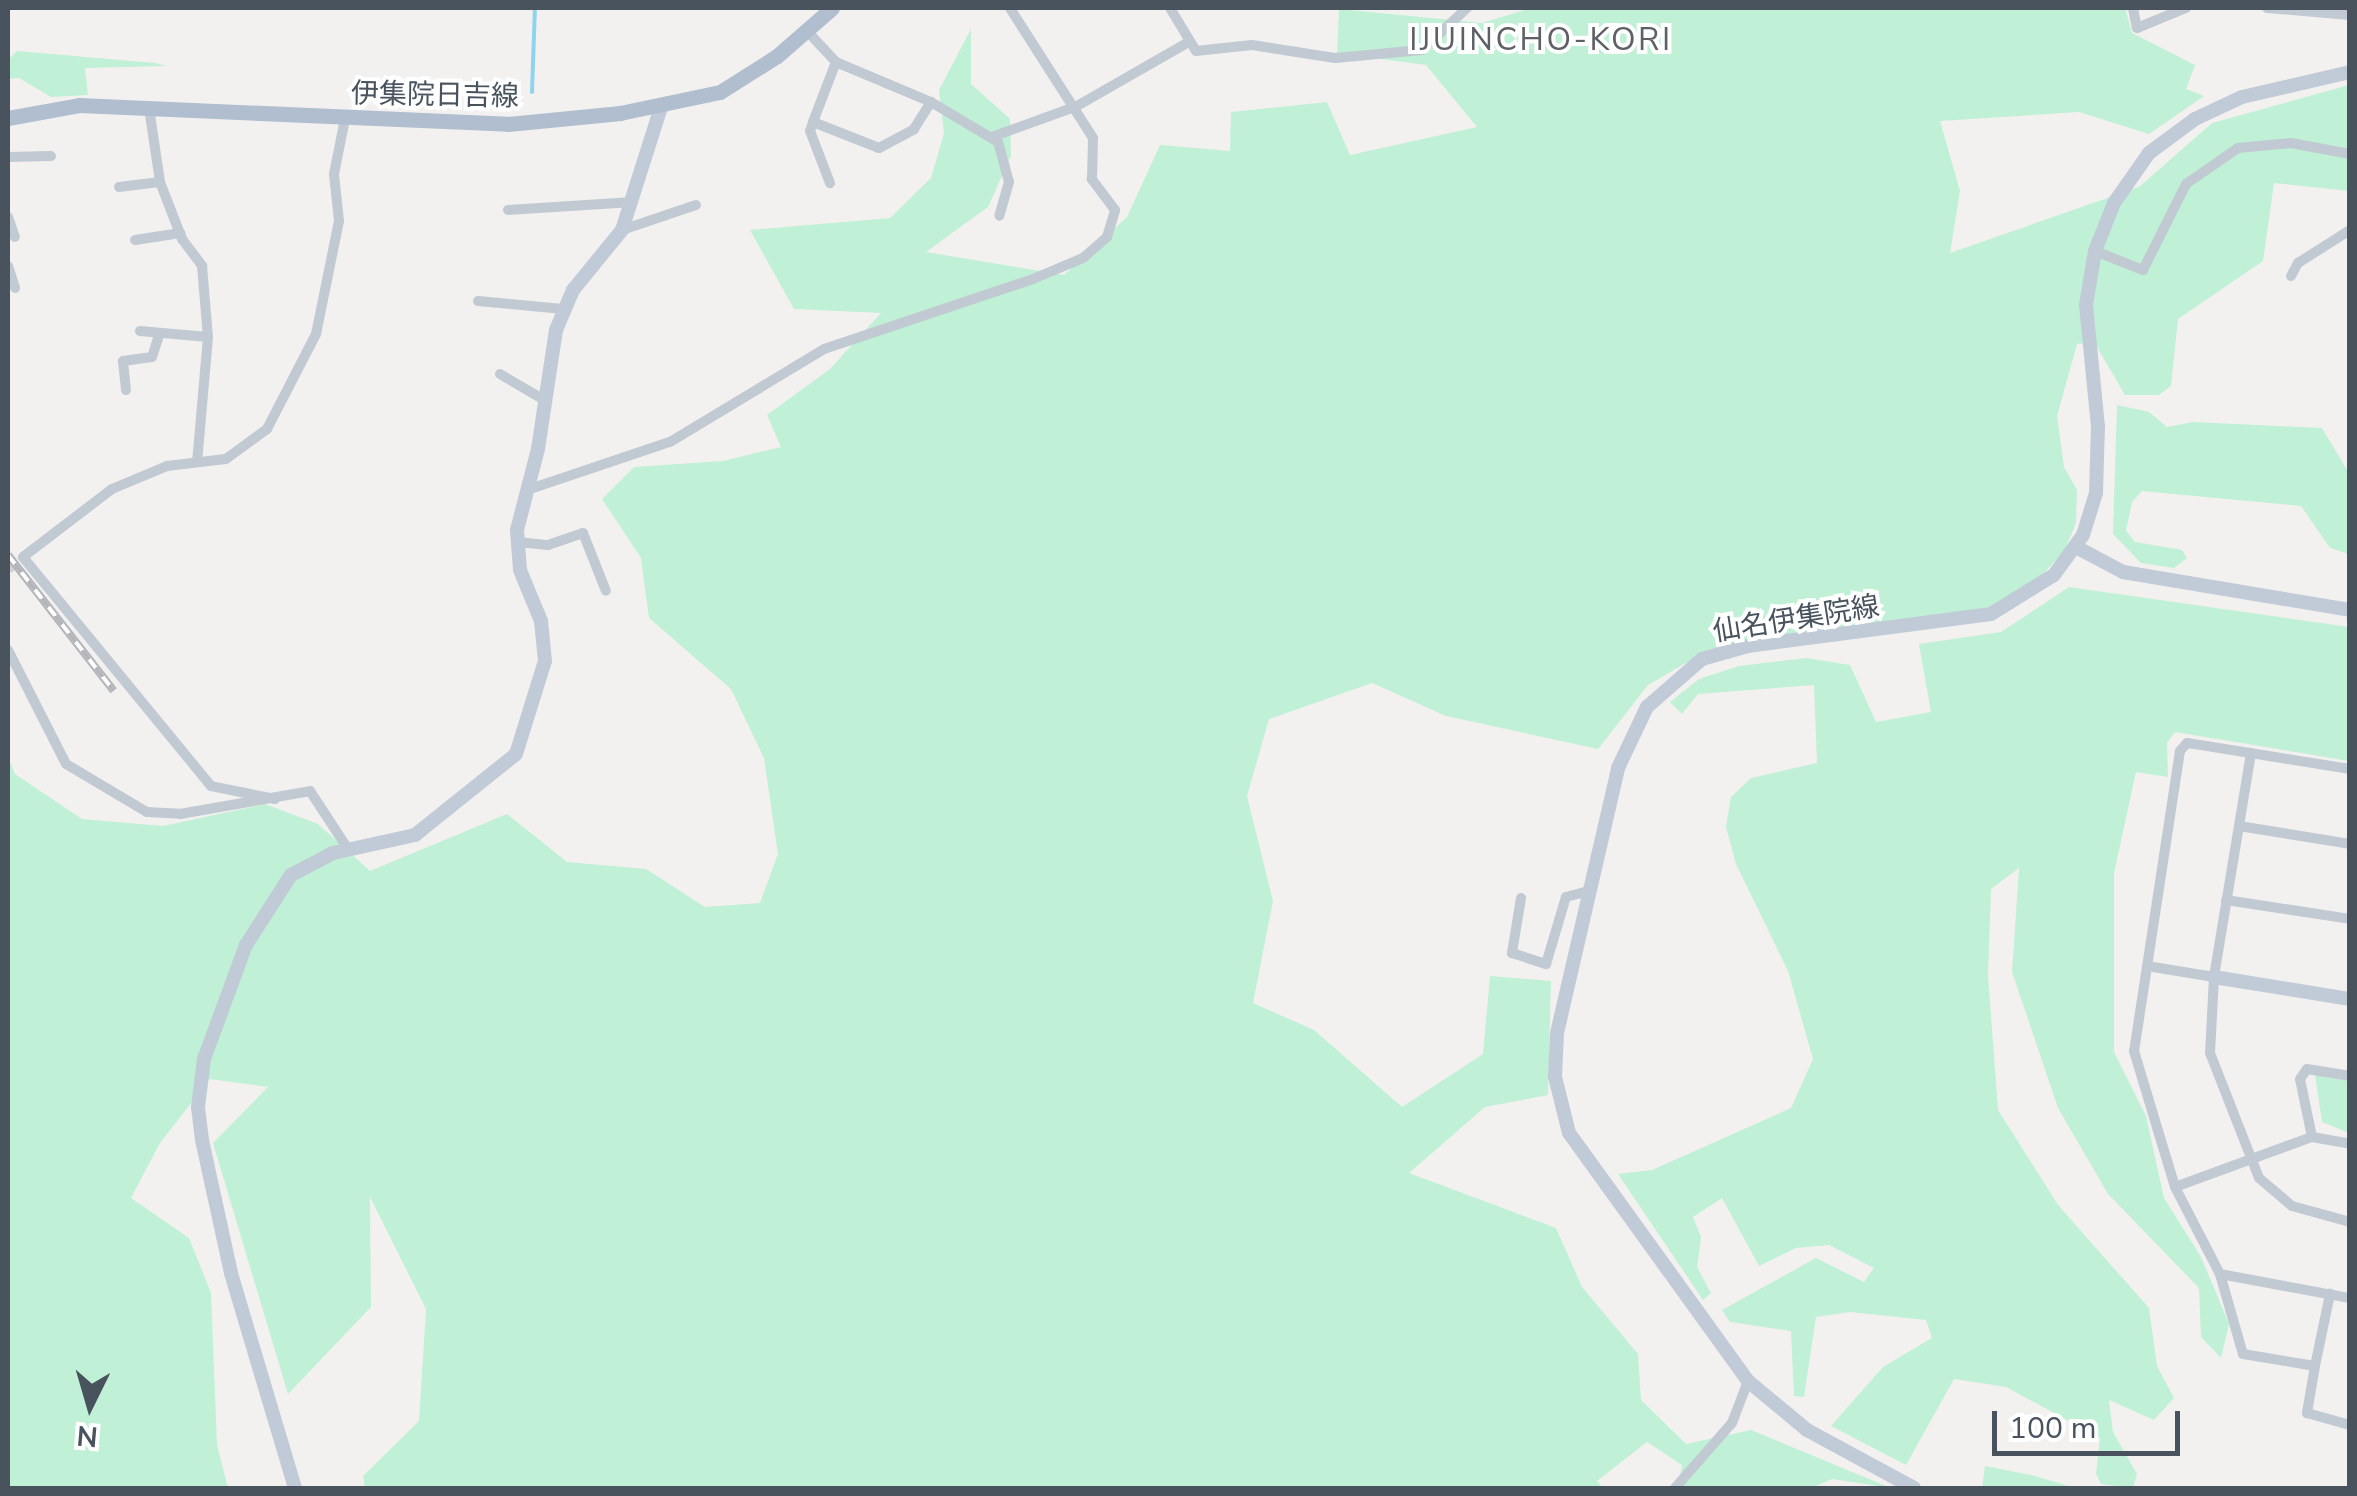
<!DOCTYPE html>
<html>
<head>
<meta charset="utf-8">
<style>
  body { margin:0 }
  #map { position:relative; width:2357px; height:1496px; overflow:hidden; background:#f3f1f0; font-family:"Nunito Sans","Noto Sans JP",sans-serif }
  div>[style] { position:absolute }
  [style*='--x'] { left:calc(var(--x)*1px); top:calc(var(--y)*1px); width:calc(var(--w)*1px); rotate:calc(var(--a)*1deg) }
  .green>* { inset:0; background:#c0f0d5 }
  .stream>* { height:4px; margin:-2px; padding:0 2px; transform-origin:2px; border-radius:2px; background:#8dd4ec }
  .street-tunnel>* { height:10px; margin-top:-5px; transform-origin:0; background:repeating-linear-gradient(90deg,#d1d1d3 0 10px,transparent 0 15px) }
  .street>* { height:10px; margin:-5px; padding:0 5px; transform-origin:5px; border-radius:5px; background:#c1cad2 }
  .secondary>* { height:14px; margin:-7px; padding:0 7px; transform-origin:7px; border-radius:7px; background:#c1cbd7 }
  .primary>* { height:15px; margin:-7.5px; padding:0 7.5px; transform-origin:7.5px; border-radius:7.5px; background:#b0becf }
  .rail>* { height:8px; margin-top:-4px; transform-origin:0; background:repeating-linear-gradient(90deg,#fff 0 11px,#b3b5bb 0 22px); box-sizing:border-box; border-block:2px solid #b3b5bb }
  span { translate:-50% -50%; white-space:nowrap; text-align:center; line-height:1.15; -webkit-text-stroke:8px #fff; paint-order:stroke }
  .street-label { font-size:28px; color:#48535e }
  .quarter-label { font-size:32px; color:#5d6065; letter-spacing:2.5px }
  .frame { position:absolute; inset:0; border:10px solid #48535e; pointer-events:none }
  .north { position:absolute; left:40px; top:1356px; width:100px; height:100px; -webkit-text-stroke:8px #fff; paint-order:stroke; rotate:185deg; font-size:28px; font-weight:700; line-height:40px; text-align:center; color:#48535e }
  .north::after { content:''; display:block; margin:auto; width:35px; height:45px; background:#48535e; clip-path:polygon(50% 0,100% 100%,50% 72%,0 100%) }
  .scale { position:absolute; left:1992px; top:1411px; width:188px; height:45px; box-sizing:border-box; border:5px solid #48535e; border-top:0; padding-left:12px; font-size:30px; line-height:35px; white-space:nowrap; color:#48535e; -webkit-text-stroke:8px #fff; paint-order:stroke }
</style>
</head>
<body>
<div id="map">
  <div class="green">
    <div style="clip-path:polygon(1531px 8px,2125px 8px,2132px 33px,2195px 65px,2186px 89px,2204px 96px,2149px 134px,2079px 112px,1940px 121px,1960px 191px,1950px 253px,2139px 187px,2212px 123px,2349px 85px,2349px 191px,2274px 183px,2263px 261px,2178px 319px,2171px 386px,2159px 395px,2125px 395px,2094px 342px,2077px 344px,2057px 416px,2064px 467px,2077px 490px,2076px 523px,2064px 552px,2030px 587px,1990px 607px,1710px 649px,1648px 685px,1598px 749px,1446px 716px,1372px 683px,1269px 719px,1247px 796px,1273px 901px,1253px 1003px,1314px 1030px,1402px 1107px,1483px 1054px,1490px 976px,1551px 981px,1548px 1095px,1485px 1107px,1409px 1173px,1556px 1228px,1582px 1287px,1638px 1354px,1641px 1400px,1686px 1444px,1751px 1430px,1891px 1488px,1832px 1479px,1811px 1488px,1678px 1488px,1682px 1465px,1647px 1442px,1597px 1481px,1603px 1488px,365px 1488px,363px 1476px,419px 1421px,426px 1309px,370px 1197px,371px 1307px,288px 1394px,213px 1143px,268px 1087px,210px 1079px,160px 1143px,131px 1198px,189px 1238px,211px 1293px,217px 1445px,228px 1488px,8px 1488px,8px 757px,15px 774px,82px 819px,163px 826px,265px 804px,318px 824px,370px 871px,507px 814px,567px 862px,646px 869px,705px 907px,760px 903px,778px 854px,764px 758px,731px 689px,649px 618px,641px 558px,602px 499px,634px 467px,723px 461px,781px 447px,767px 415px,830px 369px,881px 313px,794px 309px,750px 230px,890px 218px,931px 178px,944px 133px,939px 90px,971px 29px,971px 84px,1010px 119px,1011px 156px,988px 207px,926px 252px,1064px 275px,1127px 217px,1160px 145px,1230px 151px,1231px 112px,1327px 102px,1350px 155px,1477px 127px,1426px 65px,1337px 53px,1339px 9px,1482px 23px)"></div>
    <div style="clip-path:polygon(17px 51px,155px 63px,167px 66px,85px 68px,88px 95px,51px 97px,19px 78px,8px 79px,8px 60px)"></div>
    <div style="clip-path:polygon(2117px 405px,2149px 412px,2167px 427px,2193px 422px,2322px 428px,2349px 473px,2349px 554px,2330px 548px,2301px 506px,2142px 491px,2132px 502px,2126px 531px,2135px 542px,2182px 550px,2187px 558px,2174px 568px,2141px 563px,2113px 534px)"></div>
    <div style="clip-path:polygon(2069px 587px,2349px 627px,2349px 761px,2175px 732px,2167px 743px,2168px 777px,2136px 772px,2114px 873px,2114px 1052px,2146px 1116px,2164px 1198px,2201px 1257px,2229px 1324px,2221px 1358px,2201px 1337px,2199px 1288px,2108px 1194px,2058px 1108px,2012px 972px,2019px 868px,1991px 889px,1988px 975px,1998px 1110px,2058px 1205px,2149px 1308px,2157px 1366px,2174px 1398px,2154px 1420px,2109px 1400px,2113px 1432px,2137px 1474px,2133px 1488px,2101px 1484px,2096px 1474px,2100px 1438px,2006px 1387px,1954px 1379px,1906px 1465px,1831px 1426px,1883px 1367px,1932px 1338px,1926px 1320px,1850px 1312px,1816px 1317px,1804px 1397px,1794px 1396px,1791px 1331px,1730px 1322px,1722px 1310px,1816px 1258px,1864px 1282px,1874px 1268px,1829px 1245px,1796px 1248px,1759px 1266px,1722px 1198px,1693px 1217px,1701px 1237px,1697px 1267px,1711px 1293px,1703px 1300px,1618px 1174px,1652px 1170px,1791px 1108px,1813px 1059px,1788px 971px,1736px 864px,1726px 827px,1731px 797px,1751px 778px,1817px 763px,1814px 685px,1698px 694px,1682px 714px,1670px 702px,1699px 679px,1739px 666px,1806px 658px,1850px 665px,1876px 722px,1931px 712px,1919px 644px,2001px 632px)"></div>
    <div style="clip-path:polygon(2315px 1075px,2349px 1081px,2349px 1133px,2322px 1122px)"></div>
    <div style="clip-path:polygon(1985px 1466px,2031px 1475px,2072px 1487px,1982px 1488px)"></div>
  </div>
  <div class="stream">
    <div style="--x:532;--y:92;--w:84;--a:-88"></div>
  </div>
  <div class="street-tunnel">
    <div style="--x:8;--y:569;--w:14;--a:-39"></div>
  </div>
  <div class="street">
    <div style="--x:1170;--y:8;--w:50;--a:58.8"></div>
    <div style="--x:1196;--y:51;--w:56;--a:-6.1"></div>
    <div style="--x:1252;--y:45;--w:84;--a:8.9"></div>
    <div style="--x:1335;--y:58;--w:87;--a:-5.3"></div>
    <div style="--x:1422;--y:50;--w:62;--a:-43"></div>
    <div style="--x:2133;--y:8;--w:20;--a:79"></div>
    <div style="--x:2137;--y:28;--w:53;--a:-22.2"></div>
    <div style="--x:2267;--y:8;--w:83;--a:4.8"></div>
    <div style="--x:807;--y:31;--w:42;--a:46.9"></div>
    <div style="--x:836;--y:62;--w:64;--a:111"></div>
    <div style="--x:813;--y:122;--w:71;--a:21.5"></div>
    <div style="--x:879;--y:148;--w:40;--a:-28"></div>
    <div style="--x:914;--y:129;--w:32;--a:-58"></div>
    <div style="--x:931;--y:102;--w:103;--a:-157.2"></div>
    <div style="--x:931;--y:102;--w:78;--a:30.8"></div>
    <div style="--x:998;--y:142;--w:41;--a:74.6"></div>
    <div style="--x:1009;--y:182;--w:35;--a:106"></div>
    <div style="--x:149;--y:108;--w:75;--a:81.5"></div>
    <div style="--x:160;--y:182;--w:61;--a:68.9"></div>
    <div style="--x:182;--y:239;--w:34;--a:53"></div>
    <div style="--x:202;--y:266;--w:71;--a:85.2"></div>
    <div style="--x:208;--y:337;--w:125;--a:95"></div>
    <div style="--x:813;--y:122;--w:9;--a:108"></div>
    <div style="--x:810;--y:131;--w:56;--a:69"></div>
    <div style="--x:992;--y:137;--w:90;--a:-20"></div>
    <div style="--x:1077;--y:106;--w:127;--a:-29.8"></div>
    <div style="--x:8;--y:157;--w:43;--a:-1.3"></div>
    <div style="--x:119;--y:187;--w:41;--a:-7"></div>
    <div style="--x:508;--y:210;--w:125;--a:-3.7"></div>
    <div style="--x:8;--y:217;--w:21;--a:71"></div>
    <div style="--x:622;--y:230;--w:78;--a:-18.7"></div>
    <div style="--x:135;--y:240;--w:46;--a:-8.8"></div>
    <div style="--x:2095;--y:251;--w:52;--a:21.6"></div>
    <div style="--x:2143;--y:270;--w:96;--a:-63.4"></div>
    <div style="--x:2186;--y:184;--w:63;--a:-34.7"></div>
    <div style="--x:2238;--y:148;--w:53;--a:-5.4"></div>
    <div style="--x:2291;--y:143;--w:60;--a:10.6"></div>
    <div style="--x:8;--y:266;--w:23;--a:72"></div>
    <div style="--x:2291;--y:276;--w:15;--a:-62"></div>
    <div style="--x:2298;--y:263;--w:62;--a:-32.4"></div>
    <div style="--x:478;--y:301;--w:85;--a:5.4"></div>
    <div style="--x:140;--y:331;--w:68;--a:5"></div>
    <div style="--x:500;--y:374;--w:53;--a:30.4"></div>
    <div style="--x:126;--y:390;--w:29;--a:-96"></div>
    <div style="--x:123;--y:361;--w:29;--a:-8"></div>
    <div style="--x:152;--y:357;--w:25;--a:-72"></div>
    <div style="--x:527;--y:490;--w:151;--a:-18.6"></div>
    <div style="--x:670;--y:442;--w:180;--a:-31.1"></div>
    <div style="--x:824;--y:349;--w:220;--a:-18.5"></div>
    <div style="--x:1033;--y:279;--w:54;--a:-22.8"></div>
    <div style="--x:1083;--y:258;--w:32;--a:-41"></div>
    <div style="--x:1107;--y:237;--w:28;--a:-73"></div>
    <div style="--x:1115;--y:210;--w:39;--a:-127"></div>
    <div style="--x:1092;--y:179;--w:41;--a:-88.6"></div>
    <div style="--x:1093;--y:138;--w:154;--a:-122.6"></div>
    <div style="--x:518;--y:542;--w:30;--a:6"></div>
    <div style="--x:548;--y:545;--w:37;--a:-19"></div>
    <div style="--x:583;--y:533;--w:62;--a:68.4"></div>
    <div style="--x:8;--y:650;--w:128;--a:63"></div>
    <div style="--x:66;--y:764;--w:94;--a:30.7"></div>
    <div style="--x:147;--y:812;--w:33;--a:3"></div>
    <div style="--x:180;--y:814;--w:132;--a:-10"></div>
    <div style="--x:310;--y:791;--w:69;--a:56.8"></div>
    <div style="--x:2251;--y:753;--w:227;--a:99.4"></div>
    <div style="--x:2214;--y:977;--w:76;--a:93"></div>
    <div style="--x:2210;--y:1053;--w:134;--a:68.6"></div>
    <div style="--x:2259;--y:1178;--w:43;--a:40.3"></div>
    <div style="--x:2292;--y:1206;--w:60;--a:15.4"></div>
    <div style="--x:2350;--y:769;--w:165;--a:-170.9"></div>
    <div style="--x:2187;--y:743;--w:11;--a:131"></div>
    <div style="--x:2180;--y:751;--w:304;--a:98.7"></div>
    <div style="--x:2134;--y:1051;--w:142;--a:73.2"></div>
    <div style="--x:2175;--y:1187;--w:98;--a:62.7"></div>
    <div style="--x:2220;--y:1274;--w:83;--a:74"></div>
    <div style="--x:2243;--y:1354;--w:73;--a:9.5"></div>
    <div style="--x:2315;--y:1366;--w:48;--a:99.7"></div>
    <div style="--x:2307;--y:1413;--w:45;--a:15.6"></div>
    <div style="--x:275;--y:799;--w:65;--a:-168.5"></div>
    <div style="--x:211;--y:786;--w:296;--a:-129.4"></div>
    <div style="--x:23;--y:557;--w:112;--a:-37.4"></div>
    <div style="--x:112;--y:489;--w:60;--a:-22.7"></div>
    <div style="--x:167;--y:466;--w:59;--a:-6.8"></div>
    <div style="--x:226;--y:459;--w:51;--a:-36.2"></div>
    <div style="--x:267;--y:429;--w:107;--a:-62.7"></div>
    <div style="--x:316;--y:334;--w:115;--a:-78.5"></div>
    <div style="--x:339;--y:221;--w:47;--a:-96.1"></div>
    <div style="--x:334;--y:174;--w:56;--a:-78.7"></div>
    <div style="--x:2239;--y:826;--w:112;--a:9.2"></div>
    <div style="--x:1521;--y:898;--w:56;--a:99.3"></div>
    <div style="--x:1512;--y:953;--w:36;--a:18"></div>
    <div style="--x:1546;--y:964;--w:70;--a:-73.4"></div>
    <div style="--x:1566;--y:897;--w:23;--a:-15"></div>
    <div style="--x:2226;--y:900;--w:125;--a:8.7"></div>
    <div style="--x:2147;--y:966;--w:68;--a:9.3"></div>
    <div style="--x:2312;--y:1137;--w:39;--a:10"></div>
    <div style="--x:2175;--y:1187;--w:146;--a:-20.1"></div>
    <div style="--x:2312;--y:1137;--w:59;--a:-101.7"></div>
    <div style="--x:2300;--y:1079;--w:12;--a:-55"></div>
    <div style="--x:2307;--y:1069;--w:44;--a:9.2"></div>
    <div style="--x:2220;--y:1274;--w:132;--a:10.5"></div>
    <div style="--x:2315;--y:1366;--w:74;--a:-78.2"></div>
    <div style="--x:1675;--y:1488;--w:86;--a:-48.8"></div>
    <div style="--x:1732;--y:1423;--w:45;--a:-69.1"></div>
  </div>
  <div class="secondary">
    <div style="--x:2076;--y:547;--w:53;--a:28"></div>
    <div style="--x:2123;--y:572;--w:230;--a:9.5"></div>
    <div style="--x:2214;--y:977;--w:138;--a:9.2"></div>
    <div style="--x:295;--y:1488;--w:224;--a:-106.6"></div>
    <div style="--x:231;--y:1273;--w:136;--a:-102.3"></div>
    <div style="--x:202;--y:1140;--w:33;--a:-97"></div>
    <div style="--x:198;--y:1107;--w:48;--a:-82.9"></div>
    <div style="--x:204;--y:1059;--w:121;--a:-69.8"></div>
    <div style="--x:246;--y:945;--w:83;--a:-57.3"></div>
    <div style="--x:291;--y:875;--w:47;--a:-27.6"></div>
    <div style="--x:333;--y:853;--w:84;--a:-12.4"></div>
    <div style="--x:415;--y:835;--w:129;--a:-38.7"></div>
    <div style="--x:516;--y:754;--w:97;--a:-72.7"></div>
    <div style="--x:545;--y:661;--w:40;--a:-95.7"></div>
    <div style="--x:541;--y:621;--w:55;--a:-112.4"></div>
    <div style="--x:520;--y:570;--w:40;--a:-94.3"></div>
    <div style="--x:517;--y:530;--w:84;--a:-75.5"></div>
    <div style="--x:538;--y:449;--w:120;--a:-81.4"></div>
    <div style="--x:556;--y:330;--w:43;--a:-67"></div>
    <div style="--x:573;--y:290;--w:77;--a:-50.8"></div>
    <div style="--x:622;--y:230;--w:129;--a:-72.4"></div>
    <div style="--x:1914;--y:1488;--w:122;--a:-151.5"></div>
    <div style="--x:1807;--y:1430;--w:77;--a:-140.3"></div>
    <div style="--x:1748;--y:1381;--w:306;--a:-125.8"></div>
    <div style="--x:1569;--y:1133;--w:58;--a:-104"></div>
    <div style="--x:1555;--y:1077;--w:44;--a:-87.4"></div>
    <div style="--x:1557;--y:1033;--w:272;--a:-77"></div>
    <div style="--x:1618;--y:768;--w:68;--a:-64.6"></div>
    <div style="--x:1647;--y:707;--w:73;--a:-41.1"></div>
    <div style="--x:1702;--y:659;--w:48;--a:-15.8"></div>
    <div style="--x:1748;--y:646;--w:245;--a:-7.5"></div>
    <div style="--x:1991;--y:614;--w:74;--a:-31.8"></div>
    <div style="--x:2054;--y:575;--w:49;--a:-54.1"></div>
    <div style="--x:2083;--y:535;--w:44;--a:-72.8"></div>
    <div style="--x:2096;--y:493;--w:66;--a:-88.3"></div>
    <div style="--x:2098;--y:427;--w:123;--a:-95.6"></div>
    <div style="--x:2086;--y:305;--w:55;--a:-80.5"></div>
    <div style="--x:2095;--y:251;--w:52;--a:-68.4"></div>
    <div style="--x:2114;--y:203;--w:61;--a:-55"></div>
    <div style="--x:2149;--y:153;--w:57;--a:-36.5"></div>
    <div style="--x:2195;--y:119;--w:52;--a:-25.1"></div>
    <div style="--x:2242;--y:97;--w:111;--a:-13"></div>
  </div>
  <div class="primary">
    <div style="--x:8;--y:118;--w:72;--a:-10.4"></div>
    <div style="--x:79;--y:105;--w:429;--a:2.5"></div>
    <div style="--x:508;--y:124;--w:113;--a:-5.6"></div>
    <div style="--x:620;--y:113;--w:102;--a:-11.9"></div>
    <div style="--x:720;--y:92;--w:67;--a:-32.3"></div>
    <div style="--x:777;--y:56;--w:73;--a:-41.1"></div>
  </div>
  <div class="rail">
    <div style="--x:8;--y:555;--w:172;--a:52.1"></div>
  </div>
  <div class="street-label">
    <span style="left:435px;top:95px;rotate:1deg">伊集院日吉線</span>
    <span style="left:1796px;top:619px;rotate:-9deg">仙名伊集院線</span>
  </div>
  <div class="quarter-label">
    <span style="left:1541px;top:40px">IJUINCHO-KORI</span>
  </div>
  <div class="frame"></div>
  <div class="north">N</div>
  <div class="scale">100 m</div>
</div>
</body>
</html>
